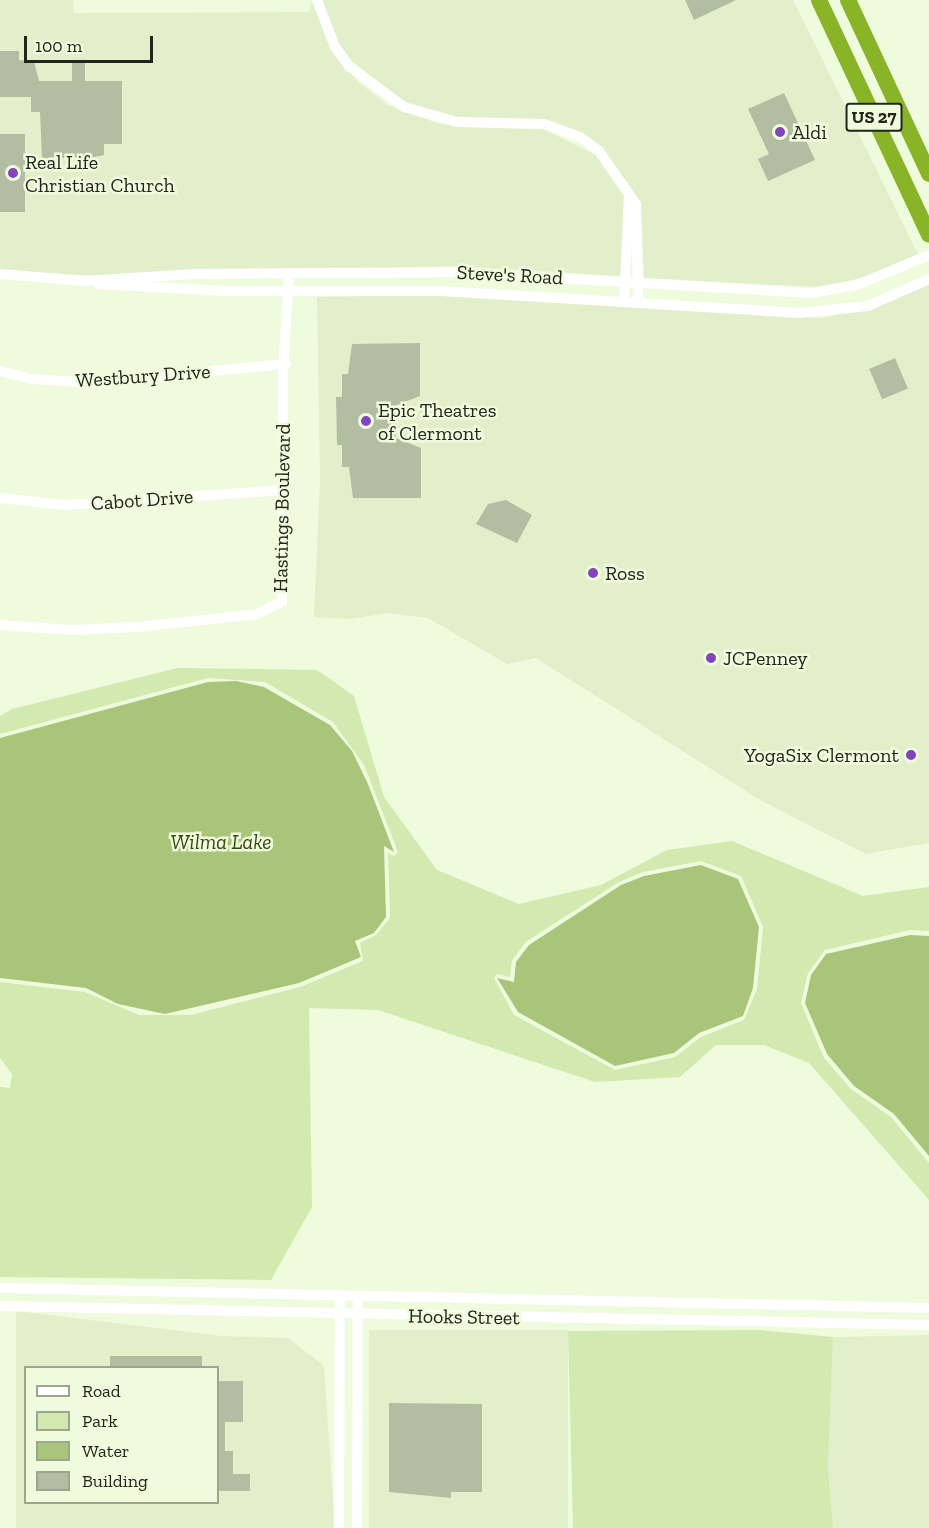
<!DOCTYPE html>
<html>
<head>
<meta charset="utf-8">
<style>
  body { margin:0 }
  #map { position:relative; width:929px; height:1528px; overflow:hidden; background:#effbdd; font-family:"Zilla Slab",serif }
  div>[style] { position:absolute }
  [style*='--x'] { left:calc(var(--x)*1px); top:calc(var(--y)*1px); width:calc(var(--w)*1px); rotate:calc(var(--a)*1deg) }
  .built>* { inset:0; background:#e1f0cb; transform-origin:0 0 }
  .green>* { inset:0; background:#d2e9af }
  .water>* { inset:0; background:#a9c579 }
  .building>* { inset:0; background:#b2bea2; transform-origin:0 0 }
  .minor>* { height:10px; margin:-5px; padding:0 5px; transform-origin:5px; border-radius:5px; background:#fff }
  .highway>* { height:16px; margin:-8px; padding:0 8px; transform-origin:8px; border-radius:8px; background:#8ab428 }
  .dots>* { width:16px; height:16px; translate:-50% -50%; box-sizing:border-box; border:3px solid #effbdd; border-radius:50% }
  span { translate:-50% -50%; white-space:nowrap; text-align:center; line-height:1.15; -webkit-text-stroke:5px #effbdd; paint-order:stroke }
  .shield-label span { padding:2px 4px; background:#effbdd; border:2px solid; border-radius:4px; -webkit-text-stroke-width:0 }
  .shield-label { font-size:18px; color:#21251a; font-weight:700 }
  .poi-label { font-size:20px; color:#21251a }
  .left { translate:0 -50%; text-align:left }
  .right { translate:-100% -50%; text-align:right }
  .street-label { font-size:20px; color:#21251a }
  .water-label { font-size:21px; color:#36470f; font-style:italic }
  .legend { position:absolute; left:24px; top:1366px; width:195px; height:138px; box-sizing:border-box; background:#effbdd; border:2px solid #9da58f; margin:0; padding:8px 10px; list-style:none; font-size:18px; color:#21251a }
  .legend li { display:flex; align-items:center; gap:12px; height:30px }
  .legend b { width:30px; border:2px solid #9da58f }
  .scale { position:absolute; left:24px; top:36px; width:129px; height:27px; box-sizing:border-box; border:3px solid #21251a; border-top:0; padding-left:8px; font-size:18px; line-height:21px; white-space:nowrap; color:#21251a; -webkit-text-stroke:4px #effbdd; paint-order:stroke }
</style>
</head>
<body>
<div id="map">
  <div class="built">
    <div style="clip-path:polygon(0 0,73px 0,74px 13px,309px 12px,312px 0,332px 50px,358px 82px,388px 105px,439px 124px,543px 129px,596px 155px,624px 196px,621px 276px,456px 266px,99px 276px,0 270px)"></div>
    <div style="clip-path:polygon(321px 0,793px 0,918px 254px,865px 277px,820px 287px,644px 278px,641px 203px,601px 147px,581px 133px,545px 119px,457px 117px,405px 103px,353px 62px,339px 44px)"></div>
    <div style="clip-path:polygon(929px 285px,929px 843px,865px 854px,760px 800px,536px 658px,507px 664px,428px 618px,388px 613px,350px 619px,314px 617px,320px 480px,317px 297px,432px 295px,820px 318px,869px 310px)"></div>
    <div style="clip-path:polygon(evenodd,16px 1311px,222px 1336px,288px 1338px,324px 1366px,335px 1528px,16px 1528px,16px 1311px,26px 1368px,218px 1368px,218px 1502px,26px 1502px,26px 1368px)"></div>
    <div style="left:369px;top:1330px;width:199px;height:198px"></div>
    <div style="clip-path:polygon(929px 1335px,929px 1528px,833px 1528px,828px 1467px,833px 1337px)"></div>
  </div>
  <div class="green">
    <div style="clip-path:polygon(evenodd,178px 668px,317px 670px,354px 696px,384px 797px,437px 870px,519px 904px,601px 885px,667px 850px,732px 841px,863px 896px,929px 887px,929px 931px,910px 930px,825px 950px,808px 973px,801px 1003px,824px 1058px,851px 1089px,891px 1117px,929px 1163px,929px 1200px,809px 1063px,764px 1045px,716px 1045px,680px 1077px,595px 1082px,378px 1010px,309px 1008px,312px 1207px,271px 1280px,0 1277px,0 1087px,10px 1088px,12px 1074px,0 1058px,0 982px,85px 992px,139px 1015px,191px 1015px,300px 987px,363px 961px,360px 943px,376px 935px,390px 918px,388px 853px,394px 856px,398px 852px,364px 765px,333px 722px,265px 682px,208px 678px,0 734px,0 716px,12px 709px,178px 668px,701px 861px,741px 876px,763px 927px,757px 989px,744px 1020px,701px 1037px,675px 1057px,615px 1070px,514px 1015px,494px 978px,497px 974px,510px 977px,512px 960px,527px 941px,619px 882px,643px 872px,701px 861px)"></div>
    <div style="clip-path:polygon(760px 1330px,833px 1337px,828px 1467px,833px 1528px,573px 1528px,568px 1331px)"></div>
  </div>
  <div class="water">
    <div style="clip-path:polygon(236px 681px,264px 687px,330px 725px,352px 751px,368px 784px,394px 852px,384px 846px,386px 917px,374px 933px,355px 941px,361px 957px,299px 983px,165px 1014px,118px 1004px,86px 988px,0 978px,0 738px,208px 682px)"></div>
    <div style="clip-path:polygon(701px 865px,738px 879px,759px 927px,753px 988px,743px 1016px,699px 1033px,674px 1053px,615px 1066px,518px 1012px,497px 978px,514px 982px,516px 962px,529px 945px,621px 885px,644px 876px)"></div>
    <div style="clip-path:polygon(910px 935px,929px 936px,929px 1156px,894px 1114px,854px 1086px,827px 1054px,805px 1003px,811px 975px,826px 954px)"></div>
  </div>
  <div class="building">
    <div style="clip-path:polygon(685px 0,736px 0,694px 20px)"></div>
    <div style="clip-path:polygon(0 51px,19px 51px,19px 60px,34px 61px,39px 81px,72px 81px,72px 62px,85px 63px,85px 81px,122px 81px,122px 144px,104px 144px,104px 155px,90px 158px,42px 158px,40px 112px,31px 112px,31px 97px,0 97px)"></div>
    <div style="clip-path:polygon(784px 93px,815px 160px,768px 181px,758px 159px,769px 154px,748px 109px)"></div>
    <div style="left:0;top:134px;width:25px;height:78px"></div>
    <div style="clip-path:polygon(420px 343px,420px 396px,397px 405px,396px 438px,421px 448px,421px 498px,353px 498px,349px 467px,342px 467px,342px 445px,337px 445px,336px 397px,342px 397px,342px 374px,348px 374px,352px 344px)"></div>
    <div style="left:895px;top:358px;width:33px;height:28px;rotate:67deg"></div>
    <div style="clip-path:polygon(506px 500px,532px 515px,517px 543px,476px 524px,488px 504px)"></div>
    <div style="left:110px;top:1356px;width:92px;height:12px"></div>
    <div style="clip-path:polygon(218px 1381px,243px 1381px,243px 1422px,225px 1422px,225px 1451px,233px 1451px,233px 1474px,250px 1474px,250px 1491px,218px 1491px)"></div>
    <div style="clip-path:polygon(389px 1403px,482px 1404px,482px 1492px,451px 1492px,451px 1498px,389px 1492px)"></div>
  </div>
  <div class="minor">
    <div style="--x:317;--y:0;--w:50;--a:69"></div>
    <div style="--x:335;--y:47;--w:24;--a:54"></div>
    <div style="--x:349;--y:66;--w:69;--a:36.7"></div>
    <div style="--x:404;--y:107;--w:55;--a:15.8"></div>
    <div style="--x:457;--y:122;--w:87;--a:1.3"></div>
    <div style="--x:544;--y:124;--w:38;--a:20"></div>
    <div style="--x:580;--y:137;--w:24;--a:36"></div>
    <div style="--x:599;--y:151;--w:65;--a:55.1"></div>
    <div style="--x:636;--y:204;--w:99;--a:88.8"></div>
    <div style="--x:0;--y:274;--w:84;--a:4.8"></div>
    <div style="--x:84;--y:281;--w:111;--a:-3.6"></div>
    <div style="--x:195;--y:274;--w:260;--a:-0.4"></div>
    <div style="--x:455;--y:272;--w:357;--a:3.4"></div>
    <div style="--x:811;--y:293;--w:47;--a:-9.9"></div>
    <div style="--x:857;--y:285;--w:78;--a:-22.6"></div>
    <div style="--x:98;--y:284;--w:128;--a:3.1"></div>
    <div style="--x:226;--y:291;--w:215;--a:0"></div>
    <div style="--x:441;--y:291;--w:359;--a:3.5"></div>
    <div style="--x:799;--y:313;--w:69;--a:-5.8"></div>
    <div style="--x:868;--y:306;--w:67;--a:-23.9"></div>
    <div style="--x:624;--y:302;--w:107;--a:-87.3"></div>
    <div style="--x:0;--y:371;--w:33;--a:14"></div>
    <div style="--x:32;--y:379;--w:62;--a:3.7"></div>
    <div style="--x:94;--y:383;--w:193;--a:-5.7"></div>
    <div style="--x:0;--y:498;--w:65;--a:6.1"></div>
    <div style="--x:65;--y:505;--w:220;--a:-3.9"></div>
    <div style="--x:0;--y:625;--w:71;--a:4"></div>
    <div style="--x:71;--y:630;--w:67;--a:-2.6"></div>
    <div style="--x:138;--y:627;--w:120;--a:-6.2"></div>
    <div style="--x:257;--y:614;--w:28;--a:-26"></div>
    <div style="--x:282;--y:602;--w:229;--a:-89.7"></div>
    <div style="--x:283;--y:373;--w:100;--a:-86.6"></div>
    <div style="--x:0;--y:1288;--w:929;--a:1.23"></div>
    <div style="--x:0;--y:1306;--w:929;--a:1.17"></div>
    <div style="--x:339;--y:1528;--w:232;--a:-89.8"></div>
    <div style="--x:357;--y:1528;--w:232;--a:-89.8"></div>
  </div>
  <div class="highway">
    <div style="--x:819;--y:0;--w:259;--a:64.9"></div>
    <div style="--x:848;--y:0;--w:192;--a:65"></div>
  </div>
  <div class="dots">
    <div style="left:780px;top:132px;background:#8345bb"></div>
    <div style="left:13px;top:173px;background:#8345bb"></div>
    <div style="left:366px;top:421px;background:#8345bb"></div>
    <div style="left:593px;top:573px;background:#8345bb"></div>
    <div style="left:711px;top:658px;background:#8345bb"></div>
    <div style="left:911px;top:755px;background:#8345bb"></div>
  </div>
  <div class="shield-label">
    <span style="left:874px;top:117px">US 27</span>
  </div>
  <div class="poi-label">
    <span class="left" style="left:792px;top:132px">Aldi</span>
    <span class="left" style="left:25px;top:174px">Real Life<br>Christian Church</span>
    <span class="left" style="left:378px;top:422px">Epic Theatres<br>of Clermont</span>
    <span class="left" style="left:605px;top:573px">Ross</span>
    <span class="left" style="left:723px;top:658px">JCPenney</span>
    <span class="right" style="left:899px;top:755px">YogaSix Clermont</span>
  </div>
  <div class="street-label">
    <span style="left:510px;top:275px;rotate:3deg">Steve's Road</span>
    <span style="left:143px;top:376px;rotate:-4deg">Westbury Drive</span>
    <span style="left:142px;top:500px;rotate:-4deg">Cabot Drive</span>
    <span style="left:282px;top:508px;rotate:-89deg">Hastings Boulevard</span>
    <span style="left:464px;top:1317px;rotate:1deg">Hooks Street</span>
  </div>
  <div class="water-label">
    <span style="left:221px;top:842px">Wilma Lake</span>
  </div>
  <ul class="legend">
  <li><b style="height:8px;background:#fff"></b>Road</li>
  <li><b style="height:16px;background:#d2e9af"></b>Park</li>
  <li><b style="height:16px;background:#a9c579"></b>Water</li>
  <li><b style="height:16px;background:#b2bea2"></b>Building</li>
  </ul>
  <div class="scale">100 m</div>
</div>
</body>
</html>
